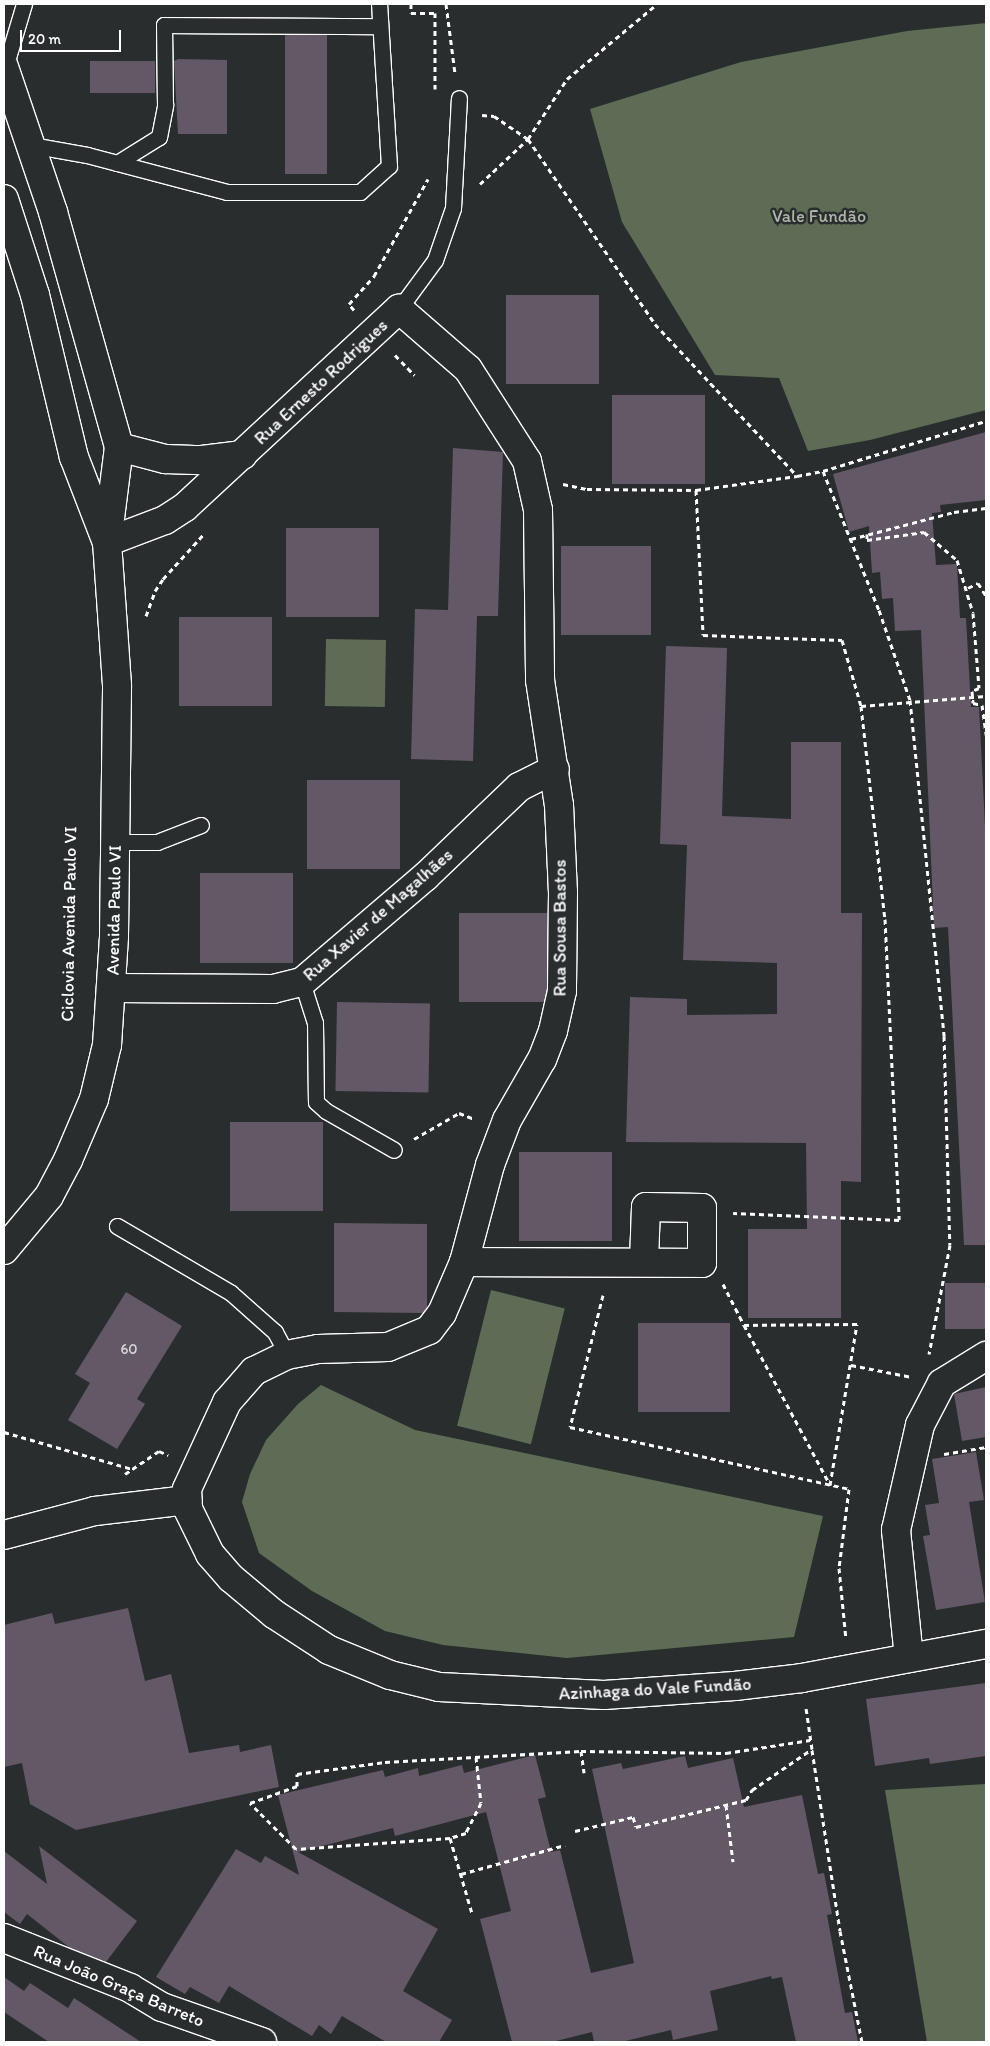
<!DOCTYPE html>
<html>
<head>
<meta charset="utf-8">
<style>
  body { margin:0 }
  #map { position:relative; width:990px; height:2046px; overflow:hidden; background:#2a2d2e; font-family:Itim,sans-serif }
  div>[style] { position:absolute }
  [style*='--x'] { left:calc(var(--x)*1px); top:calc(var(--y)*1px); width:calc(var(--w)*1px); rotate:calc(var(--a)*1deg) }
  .green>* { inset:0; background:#5e6c55; transform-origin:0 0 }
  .building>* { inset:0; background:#635866; transform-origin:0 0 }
  .path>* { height:3px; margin-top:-1.5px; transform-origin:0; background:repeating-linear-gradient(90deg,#fff 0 5px,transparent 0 9px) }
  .roads { filter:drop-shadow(1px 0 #fff) drop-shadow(-1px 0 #fff) drop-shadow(0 1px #fff) drop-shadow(0 -1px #fff) }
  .service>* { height:15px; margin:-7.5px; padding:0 7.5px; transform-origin:7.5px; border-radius:7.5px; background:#2a2d2e }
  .minor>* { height:28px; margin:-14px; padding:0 14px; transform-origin:14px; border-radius:14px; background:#2a2d2e }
  .secondary>* { height:28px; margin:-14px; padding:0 14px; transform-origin:14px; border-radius:14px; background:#2a2d2e }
  .trunk>* { height:28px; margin:-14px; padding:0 14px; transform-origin:14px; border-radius:14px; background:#2a2d2e }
  span { translate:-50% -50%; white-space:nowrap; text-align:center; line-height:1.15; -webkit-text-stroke:5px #2a2d2e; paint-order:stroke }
  .number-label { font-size:15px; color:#d8d5d9 }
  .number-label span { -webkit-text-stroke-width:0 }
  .park-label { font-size:18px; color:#aeb6aa }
  .street-label { font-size:18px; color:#fff }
  .frame { position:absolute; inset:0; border:5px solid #fff; pointer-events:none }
  .scale { position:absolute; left:20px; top:30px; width:101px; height:22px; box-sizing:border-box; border:2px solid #fff; border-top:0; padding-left:6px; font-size:15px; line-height:18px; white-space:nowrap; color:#fff; -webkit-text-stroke:4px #2a2d2e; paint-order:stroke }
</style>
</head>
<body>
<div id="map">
  <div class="green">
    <div style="clip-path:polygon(986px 23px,986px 410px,870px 440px,808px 451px,779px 378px,715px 375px,622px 222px,590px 109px,741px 62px,907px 31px)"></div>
    <div style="left:326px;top:639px;width:60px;height:67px;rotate:1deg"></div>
    <div style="left:491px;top:1290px;width:76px;height:140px;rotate:14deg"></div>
    <div style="clip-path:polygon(321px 1385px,415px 1430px,823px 1516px,794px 1637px,567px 1658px,443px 1645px,385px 1631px,312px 1591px,259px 1553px,242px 1502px,250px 1474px,266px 1440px,298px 1404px)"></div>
    <div style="clip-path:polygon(986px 1784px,986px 2042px,927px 2042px,885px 1790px)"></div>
  </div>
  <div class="building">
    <div style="left:285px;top:35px;width:42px;height:139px"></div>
    <div style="clip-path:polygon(178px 59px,227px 60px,227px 134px,178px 134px,174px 61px)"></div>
    <div style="left:90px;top:61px;width:65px;height:32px"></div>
    <div style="left:506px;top:295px;width:93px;height:89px"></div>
    <div style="left:612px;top:395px;width:93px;height:89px"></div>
    <div style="clip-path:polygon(986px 432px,986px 500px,940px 505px,941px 512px,932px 513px,936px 565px,957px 564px,960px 618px,966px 618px,971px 707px,979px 707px,986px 845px,986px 1245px,964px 1245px,948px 927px,934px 928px,921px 630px,895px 631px,893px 598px,882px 599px,880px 572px,872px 573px,869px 526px,849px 532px,833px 474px)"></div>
    <div style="clip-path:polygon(453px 448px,503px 452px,498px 616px,477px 616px,473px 761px,411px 759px,415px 609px,448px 610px)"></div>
    <div style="left:286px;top:528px;width:93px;height:89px"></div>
    <div style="left:561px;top:546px;width:90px;height:89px"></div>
    <div style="left:179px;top:617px;width:93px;height:89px"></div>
    <div style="clip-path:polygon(666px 646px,727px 648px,722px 816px,791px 819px,791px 742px,841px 742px,841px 913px,862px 913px,861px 1182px,841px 1181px,841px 1318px,748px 1318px,748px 1229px,807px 1229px,806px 1143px,626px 1142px,630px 997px,687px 999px,687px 1015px,777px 1014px,777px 963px,683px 960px,687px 845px,660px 844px)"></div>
    <div style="left:307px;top:780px;width:93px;height:89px"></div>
    <div style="left:200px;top:873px;width:93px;height:90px"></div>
    <div style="left:459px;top:913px;width:88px;height:89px"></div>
    <div style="left:337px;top:1002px;width:93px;height:89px;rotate:1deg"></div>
    <div style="left:230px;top:1122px;width:93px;height:89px"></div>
    <div style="left:519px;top:1152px;width:93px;height:89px"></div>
    <div style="clip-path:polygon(334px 1223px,427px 1224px,427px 1307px,423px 1313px,334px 1312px)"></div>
    <div style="left:945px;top:1283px;width:41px;height:46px"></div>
    <div style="clip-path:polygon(126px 1292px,182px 1326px,137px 1399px,145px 1404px,117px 1449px,68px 1420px,90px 1383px,75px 1374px)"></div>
    <div style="left:638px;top:1323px;width:92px;height:89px"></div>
    <div style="clip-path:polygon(986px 1387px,986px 1437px,962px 1441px,954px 1394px)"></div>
    <div style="clip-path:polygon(976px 1452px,984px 1500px,969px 1502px,985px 1602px,936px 1610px,923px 1536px,930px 1535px,925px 1505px,939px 1503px,932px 1459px)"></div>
    <div style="clip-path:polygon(128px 1608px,145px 1681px,171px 1674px,189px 1753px,239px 1745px,240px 1752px,271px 1745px,279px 1787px,76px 1830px,30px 1804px,22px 1763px,4px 1767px,4px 1625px,52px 1613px,55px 1624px)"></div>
    <div style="clip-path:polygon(986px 1683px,986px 1756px,930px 1764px,929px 1758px,875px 1766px,866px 1699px)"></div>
    <div style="clip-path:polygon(535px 1755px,546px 1797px,538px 1799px,551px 1852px,560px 1850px,591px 1973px,634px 1963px,592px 1769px,621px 1763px,623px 1769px,685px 1756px,688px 1768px,733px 1758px,744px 1807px,802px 1795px,818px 1874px,824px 1873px,832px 1914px,827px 1915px,845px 2013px,852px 2012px,858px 2042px,796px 2042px,782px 1977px,772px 1979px,771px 1976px,710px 1991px,718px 2030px,673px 2040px,671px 2030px,621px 2042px,594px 2042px,592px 2032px,552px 2042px,512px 2042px,480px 1919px,511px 1911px,486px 1812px,395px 1836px,393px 1828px,298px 1852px,438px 1929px,403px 1991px,452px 2020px,439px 2042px,386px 2042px,342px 2016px,331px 2034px,319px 2025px,312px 2036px,229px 1986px,219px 2003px,190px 1987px,185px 1994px,156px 1977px,236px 1849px,261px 1863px,265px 1856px,299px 1875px,278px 1795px,383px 1770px,385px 1777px,418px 1768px,419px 1776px,462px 1765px,464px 1773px)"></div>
    <div style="clip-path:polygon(39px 1846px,137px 1921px,106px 1962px,70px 1948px,27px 1914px,20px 1924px,4px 1912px,4px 1851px,47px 1884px)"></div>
    <div style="clip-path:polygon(4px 1977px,24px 1991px,30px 1983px,68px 2008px,74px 1998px,141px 2042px,49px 2042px,4px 2012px)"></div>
  </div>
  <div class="path">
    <div style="--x:411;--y:4;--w:9;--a:90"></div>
    <div style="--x:411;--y:13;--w:24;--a:0"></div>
    <div style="--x:435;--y:13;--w:76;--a:90"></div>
    <div style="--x:446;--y:4;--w:70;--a:82.6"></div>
    <div style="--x:482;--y:115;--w:12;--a:5"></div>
    <div style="--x:494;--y:116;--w:41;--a:34.1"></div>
    <div style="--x:528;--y:139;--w:224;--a:55.5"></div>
    <div style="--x:655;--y:324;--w:208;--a:46.9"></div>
    <div style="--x:480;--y:184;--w:66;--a:-43.2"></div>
    <div style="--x:528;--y:139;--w:72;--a:-57"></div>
    <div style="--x:567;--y:79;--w:117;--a:-39.8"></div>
    <div style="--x:354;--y:310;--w:8;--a:-130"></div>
    <div style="--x:349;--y:304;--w:38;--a:-48"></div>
    <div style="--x:374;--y:276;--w:111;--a:-60.9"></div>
    <div style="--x:395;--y:355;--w:28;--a:46"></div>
    <div style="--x:823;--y:471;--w:150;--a:68.1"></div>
    <div style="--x:879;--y:610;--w:95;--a:71"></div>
    <div style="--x:910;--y:700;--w:338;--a:84.2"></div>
    <div style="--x:944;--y:1036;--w:209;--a:88.4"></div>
    <div style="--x:950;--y:1245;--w:111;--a:100.9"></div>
    <div style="--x:563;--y:484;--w:25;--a:12"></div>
    <div style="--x:587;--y:489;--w:109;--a:0.5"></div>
    <div style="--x:696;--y:490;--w:102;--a:-7.9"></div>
    <div style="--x:797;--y:476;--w:26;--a:-11"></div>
    <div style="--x:823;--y:471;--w:170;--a:-17.1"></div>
    <div style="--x:696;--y:490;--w:145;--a:87.2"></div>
    <div style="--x:703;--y:635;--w:139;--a:2.1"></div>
    <div style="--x:842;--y:640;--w:69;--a:73.9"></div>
    <div style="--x:861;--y:706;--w:214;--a:83.6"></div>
    <div style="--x:885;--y:919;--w:301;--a:87.3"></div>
    <div style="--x:899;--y:1220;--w:166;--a:-177.6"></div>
    <div style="--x:867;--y:534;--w:6;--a:90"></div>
    <div style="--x:867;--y:540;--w:58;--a:-8"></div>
    <div style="--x:924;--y:532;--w:43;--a:40.3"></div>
    <div style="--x:957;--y:560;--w:55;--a:73.2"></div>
    <div style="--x:973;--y:613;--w:75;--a:85.4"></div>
    <div style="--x:979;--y:688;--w:8;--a:157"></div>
    <div style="--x:972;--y:691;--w:12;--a:85"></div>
    <div style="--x:973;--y:703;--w:9;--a:13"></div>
    <div style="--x:982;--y:705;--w:30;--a:82"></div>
    <div style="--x:851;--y:539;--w:106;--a:-14.7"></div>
    <div style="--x:954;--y:512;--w:32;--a:-7"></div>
    <div style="--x:968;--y:588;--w:11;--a:-27"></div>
    <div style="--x:978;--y:583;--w:15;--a:58"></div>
    <div style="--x:146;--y:616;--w:27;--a:-70"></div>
    <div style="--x:155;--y:591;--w:14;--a:-56"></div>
    <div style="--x:163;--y:579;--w:59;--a:-47.7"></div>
    <div style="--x:861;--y:706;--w:125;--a:-4.6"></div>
    <div style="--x:414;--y:1139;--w:52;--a:-30"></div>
    <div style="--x:459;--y:1113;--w:17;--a:21"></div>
    <div style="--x:723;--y:1284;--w:46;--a:62.9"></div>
    <div style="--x:744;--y:1325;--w:182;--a:61.7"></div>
    <div style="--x:830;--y:1485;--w:163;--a:-80.5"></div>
    <div style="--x:857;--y:1324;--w:113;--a:179.5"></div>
    <div style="--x:603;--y:1295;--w:136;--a:104"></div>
    <div style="--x:570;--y:1427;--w:286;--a:12.5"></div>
    <div style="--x:849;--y:1489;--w:80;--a:97.2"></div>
    <div style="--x:839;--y:1568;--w:71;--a:84.4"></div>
    <div style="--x:851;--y:1365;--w:62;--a:11.1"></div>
    <div style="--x:4;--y:1432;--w:133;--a:16.1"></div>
    <div style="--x:944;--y:1454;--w:43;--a:-9.5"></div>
    <div style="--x:125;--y:1474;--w:41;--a:-34.1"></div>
    <div style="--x:159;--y:1451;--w:10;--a:24"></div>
    <div style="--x:812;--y:1750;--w:183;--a:81.2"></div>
    <div style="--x:840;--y:1931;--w:113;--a:78.8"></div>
    <div style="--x:581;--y:1751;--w:145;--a:0.8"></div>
    <div style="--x:726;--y:1753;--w:85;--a:-8.8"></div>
    <div style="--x:476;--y:1757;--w:46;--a:83.8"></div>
    <div style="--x:481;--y:1803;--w:34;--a:117"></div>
    <div style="--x:466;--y:1833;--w:17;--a:163"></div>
    <div style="--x:450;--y:1838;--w:154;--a:175.9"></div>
    <div style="--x:296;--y:1849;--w:65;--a:-135"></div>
    <div style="--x:250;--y:1803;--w:50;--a:-19.9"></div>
    <div style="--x:297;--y:1786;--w:12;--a:-90"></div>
    <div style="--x:297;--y:1774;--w:89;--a:-7.8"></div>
    <div style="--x:385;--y:1762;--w:196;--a:-3.2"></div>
    <div style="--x:581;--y:1751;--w:22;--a:82"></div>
    <div style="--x:726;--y:1805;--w:57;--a:83"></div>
    <div style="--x:575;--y:1831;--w:60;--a:-13.6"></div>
    <div style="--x:633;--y:1817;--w:10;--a:73"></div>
    <div style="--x:636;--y:1827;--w:113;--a:-13.8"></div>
    <div style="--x:746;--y:1800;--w:12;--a:-59"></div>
    <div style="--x:752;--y:1790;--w:73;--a:-34.3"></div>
    <div style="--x:812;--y:1749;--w:41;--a:-98.3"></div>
    <div style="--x:450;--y:1838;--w:78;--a:73.7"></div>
    <div style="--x:461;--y:1874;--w:108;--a:-15.6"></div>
  </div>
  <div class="roads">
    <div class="service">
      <div style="--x:4;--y:71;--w:70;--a:-73.4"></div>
      <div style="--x:31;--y:145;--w:57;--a:10.1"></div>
      <div style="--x:87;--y:155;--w:145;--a:14.8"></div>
      <div style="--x:227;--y:192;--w:133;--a:0"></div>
      <div style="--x:360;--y:192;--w:39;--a:-42"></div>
      <div style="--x:389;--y:166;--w:162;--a:-93.5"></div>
      <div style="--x:117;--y:163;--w:49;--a:-31.8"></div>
      <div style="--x:159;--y:137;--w:33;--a:-79"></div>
      <div style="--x:165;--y:105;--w:80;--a:-90.7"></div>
      <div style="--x:164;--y:25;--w:216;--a:0.3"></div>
      <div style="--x:399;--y:309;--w:61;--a:-53.7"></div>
      <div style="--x:435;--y:260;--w:55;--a:-70.9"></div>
      <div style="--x:453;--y:208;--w:110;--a:-86.9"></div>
      <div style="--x:115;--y:842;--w:42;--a:0"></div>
      <div style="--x:157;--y:842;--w:47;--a:-21.1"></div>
      <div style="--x:302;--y:982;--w:43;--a:72.4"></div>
      <div style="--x:315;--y:1023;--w:79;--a:89.3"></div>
      <div style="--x:316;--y:1102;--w:13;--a:42"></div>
      <div style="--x:326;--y:1111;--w:78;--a:29.8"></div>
      <div style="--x:117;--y:1226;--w:132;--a:30.4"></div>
      <div style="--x:231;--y:1293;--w:59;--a:41.6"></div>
      <div style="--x:275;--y:1332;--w:26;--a:62"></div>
    </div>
    <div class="minor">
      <div style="--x:119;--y:447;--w:48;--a:14.6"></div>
      <div style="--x:165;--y:459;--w:37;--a:2"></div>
      <div style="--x:202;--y:460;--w:41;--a:-7"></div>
      <div style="--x:107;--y:542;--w:62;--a:-20.8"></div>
      <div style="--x:165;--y:520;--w:24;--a:-33"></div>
      <div style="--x:185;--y:507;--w:292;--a:-42.8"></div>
      <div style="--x:399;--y:309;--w:91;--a:41"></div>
      <div style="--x:468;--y:369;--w:109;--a:57.3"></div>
      <div style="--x:527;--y:461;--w:50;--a:77.3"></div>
      <div style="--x:538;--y:510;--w:170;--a:89.3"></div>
      <div style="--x:540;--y:680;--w:126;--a:81.4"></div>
      <div style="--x:559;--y:805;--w:87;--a:87.4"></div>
      <div style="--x:563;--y:892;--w:99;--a:90.6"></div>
      <div style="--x:562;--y:991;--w:41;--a:102.7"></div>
      <div style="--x:553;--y:1031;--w:30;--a:111"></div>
      <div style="--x:542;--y:1059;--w:70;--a:119.8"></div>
      <div style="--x:507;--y:1120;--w:48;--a:110.7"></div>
      <div style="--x:490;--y:1165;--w:100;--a:105"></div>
      <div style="--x:464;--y:1262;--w:56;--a:113.3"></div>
      <div style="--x:442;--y:1313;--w:21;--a:127"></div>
      <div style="--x:429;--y:1330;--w:44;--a:157.5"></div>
      <div style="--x:388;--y:1347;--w:70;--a:178.4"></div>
      <div style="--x:318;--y:1349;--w:32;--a:169"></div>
      <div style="--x:287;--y:1355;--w:37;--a:154"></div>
      <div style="--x:254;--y:1371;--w:41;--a:131.1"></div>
      <div style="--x:227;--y:1402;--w:96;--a:114.7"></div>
      <div style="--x:187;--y:1489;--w:20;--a:87"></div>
      <div style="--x:188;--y:1509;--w:50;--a:63.9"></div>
      <div style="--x:210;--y:1554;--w:32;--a:49"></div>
      <div style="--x:231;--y:1578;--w:56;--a:39.9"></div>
      <div style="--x:274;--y:1614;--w:66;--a:33.2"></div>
      <div style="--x:329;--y:1650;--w:66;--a:22.3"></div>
      <div style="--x:390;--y:1675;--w:50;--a:13.8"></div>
      <div style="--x:439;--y:1687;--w:165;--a:2.8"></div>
      <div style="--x:604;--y:1695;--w:131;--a:-3.9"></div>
      <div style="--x:735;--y:1686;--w:67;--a:-6.8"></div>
      <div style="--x:802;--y:1678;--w:187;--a:-10.5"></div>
      <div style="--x:112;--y:988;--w:161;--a:0.4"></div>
      <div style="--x:273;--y:989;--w:30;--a:-14"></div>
      <div style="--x:302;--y:982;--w:162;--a:-40.5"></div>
      <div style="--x:425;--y:877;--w:130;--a:-43.8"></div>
      <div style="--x:519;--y:787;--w:40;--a:-26.6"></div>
      <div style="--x:464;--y:1262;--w:238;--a:0.2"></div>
      <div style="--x:702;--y:1263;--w:55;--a:-90"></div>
      <div style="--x:702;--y:1208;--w:56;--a:-179"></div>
      <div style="--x:646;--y:1207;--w:55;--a:92.1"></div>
      <div style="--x:4;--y:1535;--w:94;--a:-14.8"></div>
      <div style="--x:95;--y:1511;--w:93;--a:-6.8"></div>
      <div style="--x:909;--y:1658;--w:129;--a:-95.8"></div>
      <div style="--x:896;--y:1530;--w:108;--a:-77.1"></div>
      <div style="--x:920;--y:1425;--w:47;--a:-62.4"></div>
      <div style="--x:942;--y:1383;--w:52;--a:-31.5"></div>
      <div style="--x:4;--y:1938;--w:136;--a:21.6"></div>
      <div style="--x:130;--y:1988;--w:37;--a:31"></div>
      <div style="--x:162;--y:2007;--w:106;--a:19.3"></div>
    </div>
    <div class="secondary">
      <div style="--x:4;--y:1250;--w:70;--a:-50.2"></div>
      <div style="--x:49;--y:1196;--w:41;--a:-62.2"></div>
      <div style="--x:68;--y:1160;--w:66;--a:-66.9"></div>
      <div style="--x:94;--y:1099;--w:56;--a:-76.5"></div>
      <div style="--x:107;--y:1045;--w:109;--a:-86.3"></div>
      <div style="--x:114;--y:936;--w:251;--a:-89.3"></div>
      <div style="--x:117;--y:685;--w:143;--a:-94"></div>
    </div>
    <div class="trunk">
      <div style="--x:4;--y:67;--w:153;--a:71.3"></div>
      <div style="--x:53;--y:212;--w:244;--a:74.3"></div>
      <div style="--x:119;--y:447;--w:96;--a:97.2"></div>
      <div style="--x:4;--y:199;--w:101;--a:72.1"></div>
      <div style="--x:35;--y:295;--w:167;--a:76.5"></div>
      <div style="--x:74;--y:457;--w:89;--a:68.9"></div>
    </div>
  </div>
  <div class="number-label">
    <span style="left:129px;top:1350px">60</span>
  </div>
  <div class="park-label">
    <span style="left:819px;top:216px">Vale Fundão</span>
  </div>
  <div class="street-label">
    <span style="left:321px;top:382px;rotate:-43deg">Rua Ernesto Rodrigues</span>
    <span style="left:114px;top:910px;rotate:-89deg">Avenida Paulo VI</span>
    <span style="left:378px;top:915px;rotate:-41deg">Rua Xavier de Magalhães</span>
    <span style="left:69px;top:924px;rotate:-89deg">Ciclovia Avenida Paulo VI</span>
    <span style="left:560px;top:928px;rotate:-90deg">Rua Sousa Bastos</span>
    <span style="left:655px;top:1689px;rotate:-3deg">Azinhaga do Vale Fundão</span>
    <span style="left:119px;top:1986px;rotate:23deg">Rua João Graça Barreto</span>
  </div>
  <div class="frame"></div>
  <div class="scale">20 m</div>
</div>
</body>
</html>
